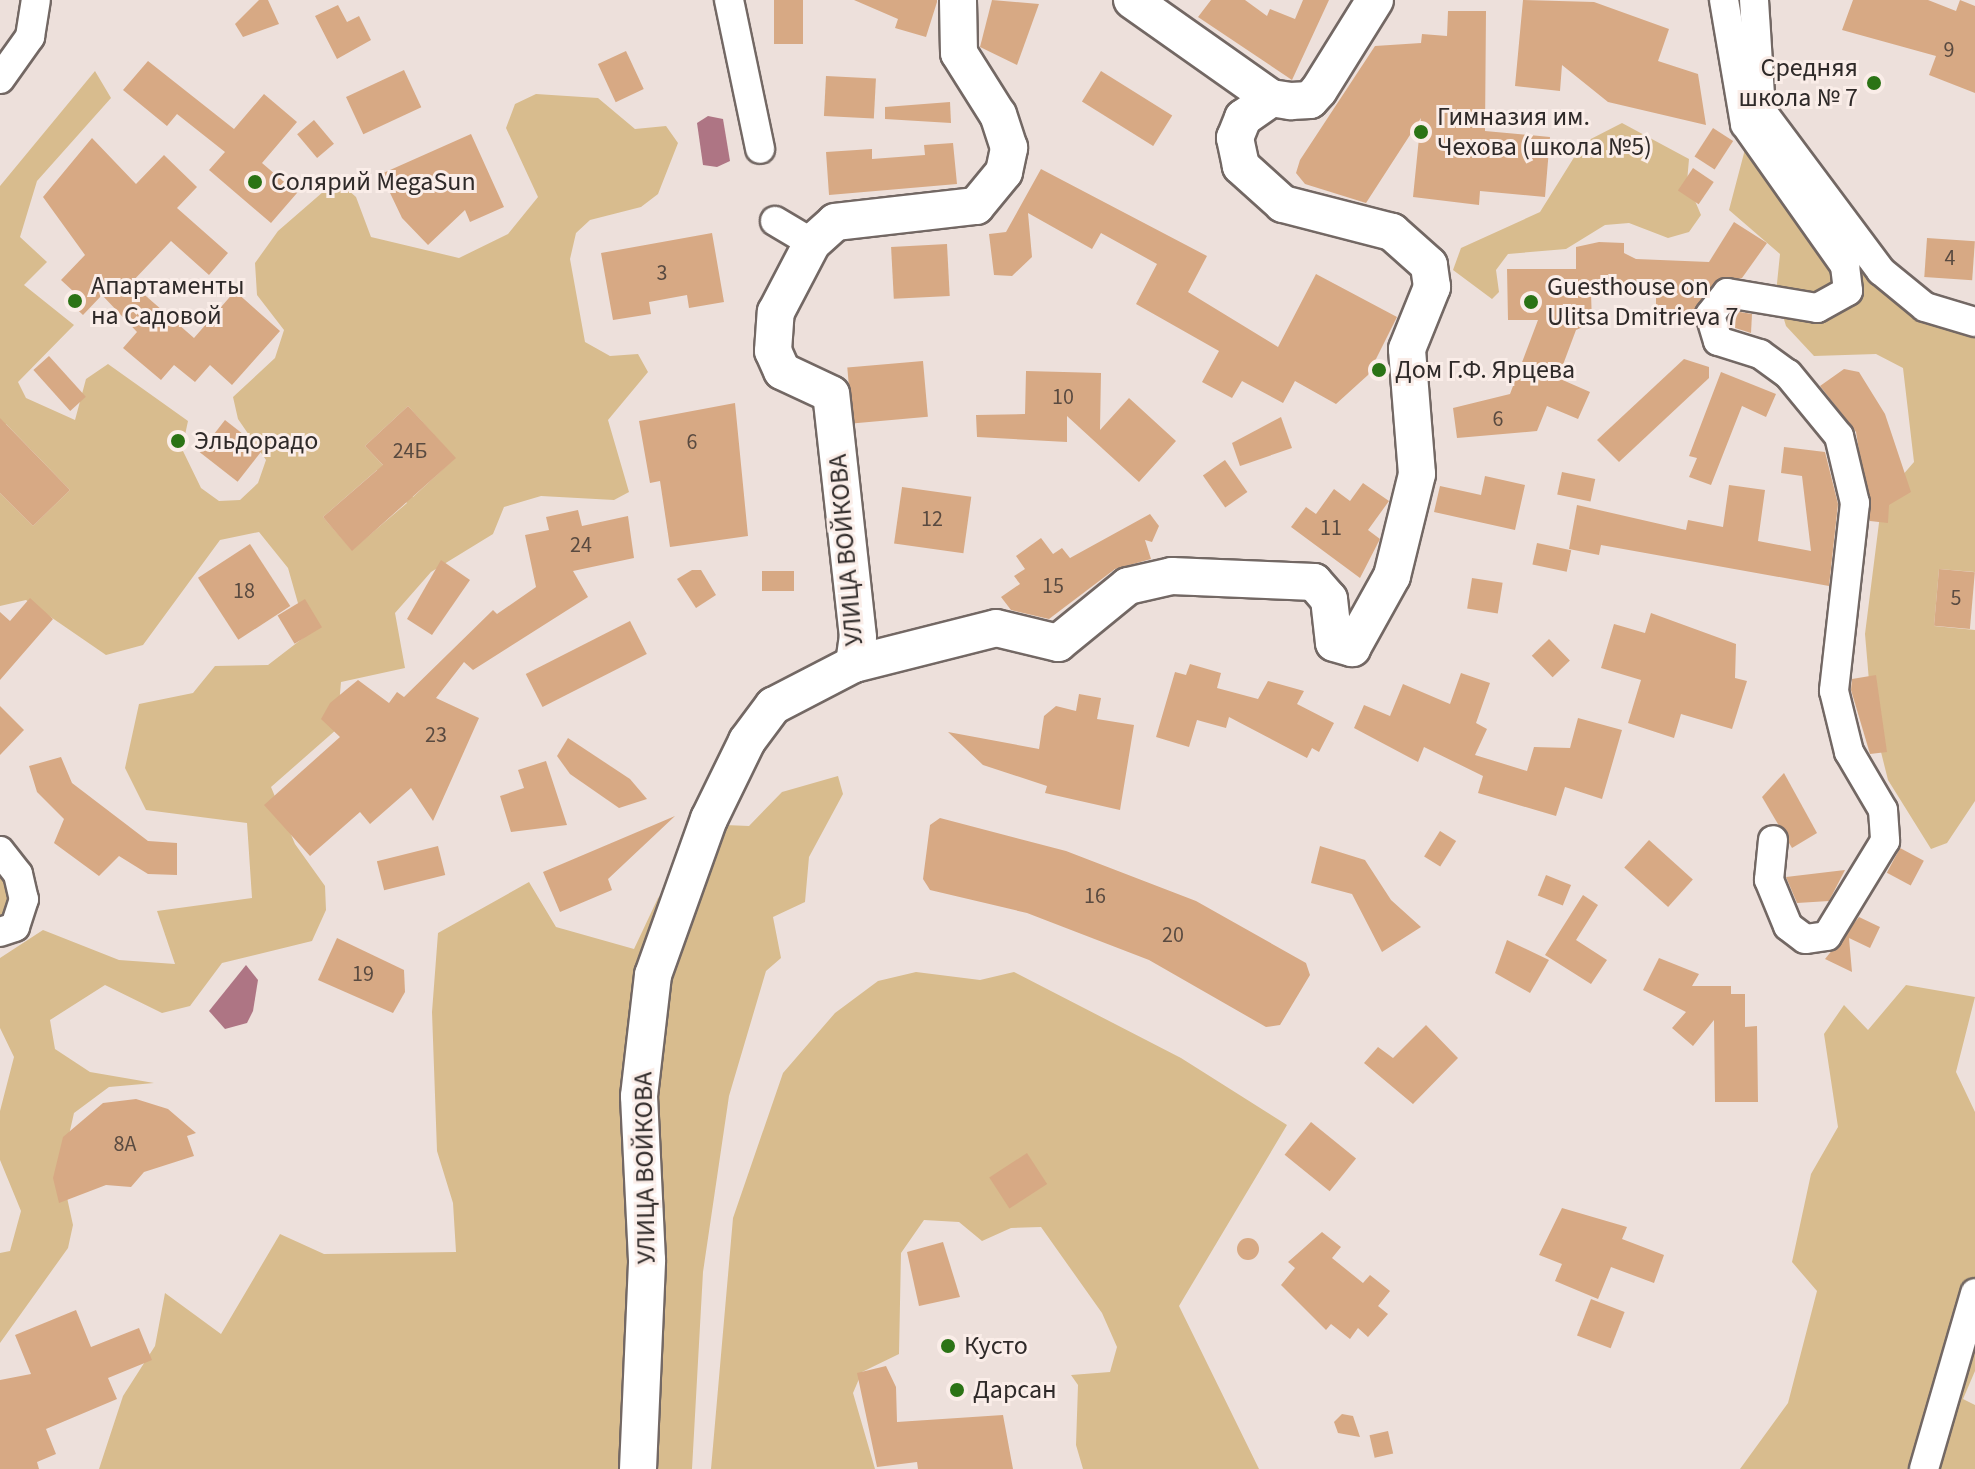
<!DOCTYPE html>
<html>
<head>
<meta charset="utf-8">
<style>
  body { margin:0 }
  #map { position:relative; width:1975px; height:1469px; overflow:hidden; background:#ede0db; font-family:"Source Sans 3",sans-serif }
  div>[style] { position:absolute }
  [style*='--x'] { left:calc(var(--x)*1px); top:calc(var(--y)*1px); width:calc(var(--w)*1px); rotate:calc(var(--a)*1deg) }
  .green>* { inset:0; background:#d8bc8e }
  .water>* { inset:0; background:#ae7584 }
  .building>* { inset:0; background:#d7a984; transform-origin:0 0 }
  .round { border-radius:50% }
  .roads { filter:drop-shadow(2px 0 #736864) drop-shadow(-2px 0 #736864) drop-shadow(0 2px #736864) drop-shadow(0 -2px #736864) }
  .minor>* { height:28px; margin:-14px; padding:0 14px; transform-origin:14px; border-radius:14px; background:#fff }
  .tertiary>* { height:36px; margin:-18px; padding:0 18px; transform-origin:18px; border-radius:18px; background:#fff }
  .dots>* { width:22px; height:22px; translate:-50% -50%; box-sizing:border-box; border:4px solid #faede8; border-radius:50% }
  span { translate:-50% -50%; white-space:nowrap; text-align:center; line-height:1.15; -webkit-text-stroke:6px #faede8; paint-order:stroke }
  .number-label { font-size:22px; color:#594a40 }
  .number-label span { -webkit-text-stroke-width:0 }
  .poi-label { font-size:26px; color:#2f2a29 }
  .right { translate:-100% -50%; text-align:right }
  .left { translate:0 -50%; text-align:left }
  .street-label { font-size:26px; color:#2f2a29 }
</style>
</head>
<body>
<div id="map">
  <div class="green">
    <div style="clip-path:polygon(evenodd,95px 71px,111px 98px,37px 181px,20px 237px,47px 262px,24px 285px,74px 325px,18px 382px,26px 398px,75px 420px,86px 379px,108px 364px,188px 421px,182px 449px,201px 488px,219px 501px,240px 500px,258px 483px,266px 460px,238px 419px,233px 397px,275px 358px,284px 330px,257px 295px,255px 263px,278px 231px,331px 185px,339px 182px,356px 197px,371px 237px,459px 258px,508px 234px,538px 197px,506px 128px,515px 104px,536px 94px,598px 98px,635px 129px,666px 126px,678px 143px,658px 194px,641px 207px,590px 220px,576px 233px,570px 259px,585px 342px,610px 356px,638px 354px,648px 372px,608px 420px,629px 492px,614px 500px,541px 496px,504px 507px,493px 534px,431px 572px,395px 613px,405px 668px,341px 682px,337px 729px,271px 787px,295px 844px,325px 886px,326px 910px,312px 941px,222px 963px,190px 1006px,162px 1013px,105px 985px,50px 1020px,55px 1049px,90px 1072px,154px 1083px,109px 1087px,74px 1113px,61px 1170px,73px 1225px,68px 1248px,0 1343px,0 1253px,10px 1251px,21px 1211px,0 1160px,0 1111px,14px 1057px,0 1028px,0 958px,43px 930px,119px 960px,175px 964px,157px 911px,252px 898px,247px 823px,146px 810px,125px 768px,139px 704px,193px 693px,215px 666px,268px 665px,307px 635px,288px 568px,259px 532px,220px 540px,143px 645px,106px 655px,26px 600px,0 606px,0 493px,33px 526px,70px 490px,6px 424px,0 429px,0 186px,95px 71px,408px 406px,455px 458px,413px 497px,365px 446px,408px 406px,95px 71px,377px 470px,407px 503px,352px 550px,323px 517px,377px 470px)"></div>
    <div style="clip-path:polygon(1622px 123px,1689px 159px,1687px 182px,1701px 215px,1689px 232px,1668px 238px,1629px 223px,1605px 225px,1566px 249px,1508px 254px,1496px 270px,1499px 292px,1492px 299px,1453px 270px,1461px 248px,1540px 212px,1583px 143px)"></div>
    <div style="clip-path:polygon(1748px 138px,1877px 285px,1975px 324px,1975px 572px,1939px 569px,1934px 626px,1975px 630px,1975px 801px,1947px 843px,1931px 849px,1888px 780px,1872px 716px,1865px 634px,1882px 499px,1914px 462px,1903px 368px,1876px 354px,1814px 356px,1786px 326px,1776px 293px,1780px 254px,1729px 210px)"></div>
    <div style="clip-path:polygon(838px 776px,843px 794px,809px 857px,805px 902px,773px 917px,781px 958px,766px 971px,729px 1096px,703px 1272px,692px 1469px,99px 1469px,123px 1396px,155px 1346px,165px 1293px,221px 1334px,280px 1234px,324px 1254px,456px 1252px,453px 1203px,437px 1151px,432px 1012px,438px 933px,529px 882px,556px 927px,634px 949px,658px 898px,725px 825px,749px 826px,782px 792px)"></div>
    <div style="clip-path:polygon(0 863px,16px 900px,0 924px)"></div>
    <div style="clip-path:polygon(916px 972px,980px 980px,1014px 972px,1181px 1058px,1287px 1125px,1179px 1306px,1259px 1469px,1083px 1469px,1076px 1445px,1078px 1385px,1071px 1375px,1110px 1372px,1117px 1347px,1102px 1313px,1041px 1227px,1011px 1228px,982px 1241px,959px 1222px,924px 1220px,901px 1253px,899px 1354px,862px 1372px,853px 1393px,875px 1469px,711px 1469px,733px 1218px,783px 1073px,835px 1013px,878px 981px)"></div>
    <div style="clip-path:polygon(1906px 985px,1975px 997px,1956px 1072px,1975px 1112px,1975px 1371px,1963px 1399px,1975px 1405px,1975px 1469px,1740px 1469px,1788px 1403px,1817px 1291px,1792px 1262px,1811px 1174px,1838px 1127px,1824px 1034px,1844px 1005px,1868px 1030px)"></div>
  </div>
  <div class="water">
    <div style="clip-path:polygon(708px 116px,723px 119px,730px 161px,717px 167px,703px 165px,697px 123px)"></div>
    <div style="clip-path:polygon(246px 965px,258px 980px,253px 1011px,247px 1023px,225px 1029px,209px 1011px)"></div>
  </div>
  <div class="building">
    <div style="clip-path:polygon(259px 0,268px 0,279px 24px,243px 37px,235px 24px)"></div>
    <div style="left:774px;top:0;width:29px;height:44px"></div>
    <div style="clip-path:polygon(854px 0,937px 0,937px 2px,926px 37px,895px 28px,898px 19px)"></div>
    <div style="clip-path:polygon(992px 0,1039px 4px,1017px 65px,980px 47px)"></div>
    <div style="clip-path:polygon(1211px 0,1245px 0,1267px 16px,1270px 9px,1295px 19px,1303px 0,1329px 0,1292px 80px,1198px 17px)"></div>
    <div style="clip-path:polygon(1523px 0,1594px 2px,1669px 29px,1658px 61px,1698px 74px,1706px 125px,1608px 102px,1562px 65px,1560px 91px,1515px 86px)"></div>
    <div style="clip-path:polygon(1853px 0,1928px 0,1956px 11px,1960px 0,1975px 6px,1975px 93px,1929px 75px,1936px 56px,1842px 30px)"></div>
    <div style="clip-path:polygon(338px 5px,347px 22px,359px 16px,371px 40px,337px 59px,315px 16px)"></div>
    <div style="clip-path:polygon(1448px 11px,1486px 11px,1485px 131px,1550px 137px,1545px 197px,1480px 191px,1479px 205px,1413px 197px,1421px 118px,1366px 203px,1305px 184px,1296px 173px,1300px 160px,1375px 46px,1421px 43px,1422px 34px,1447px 36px)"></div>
    <div style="left:626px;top:51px;width:42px;height:31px;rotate:65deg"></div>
    <div style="clip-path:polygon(148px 61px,234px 129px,264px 94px,297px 122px,262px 163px,297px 193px,271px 223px,209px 170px,225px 152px,177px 114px,167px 126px,123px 90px)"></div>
    <div style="left:404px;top:70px;width:41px;height:64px;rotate:65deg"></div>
    <div style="left:1101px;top:71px;width:84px;height:36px;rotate:32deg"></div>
    <div style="left:826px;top:76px;width:50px;height:40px;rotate:3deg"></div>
    <div style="clip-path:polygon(950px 102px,951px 123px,885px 119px,885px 107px)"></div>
    <div style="left:314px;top:120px;width:31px;height:22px;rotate:50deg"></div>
    <div style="left:1713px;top:128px;width:24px;height:34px;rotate:33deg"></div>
    <div style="clip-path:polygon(471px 134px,504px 207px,470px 222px,465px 210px,428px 245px,402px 218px,381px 174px)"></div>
    <div style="clip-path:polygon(92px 138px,136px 184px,164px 155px,197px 187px,177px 208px,228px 253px,209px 275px,171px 241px,131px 283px,194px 338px,235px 291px,280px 331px,232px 385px,210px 365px,195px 382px,174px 365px,161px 380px,123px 348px,137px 332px,102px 295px,83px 315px,67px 300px,74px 292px,61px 280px,85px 255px,43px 197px)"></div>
    <div style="clip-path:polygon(953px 143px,957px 184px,829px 195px,826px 152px,872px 149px,872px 159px,925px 155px,924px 145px)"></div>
    <div style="left:1693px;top:168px;width:25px;height:27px;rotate:34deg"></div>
    <div style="clip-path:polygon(1041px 169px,1207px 256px,1188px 292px,1278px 347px,1316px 274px,1397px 317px,1368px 375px,1336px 404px,1295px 381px,1283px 403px,1242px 381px,1232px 398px,1202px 382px,1219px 351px,1136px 304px,1157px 264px,1101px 233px,1092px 249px,1028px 213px,1032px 257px,1012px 276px,994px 275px,989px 234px,1006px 232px)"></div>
    <div style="clip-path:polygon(1734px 222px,1767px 243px,1742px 278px,1714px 283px,1694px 318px,1656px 317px,1656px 293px,1591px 293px,1592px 323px,1576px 330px,1558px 378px,1590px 392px,1578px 419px,1547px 406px,1537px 431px,1457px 438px,1453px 408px,1510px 394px,1538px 320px,1508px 320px,1507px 269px,1576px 269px,1576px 247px,1599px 242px,1624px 243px,1624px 253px,1636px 259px,1709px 262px)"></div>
    <div style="clip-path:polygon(712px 233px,724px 302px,689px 308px,687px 295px,649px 302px,651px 314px,613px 320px,601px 253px)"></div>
    <div style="left:1927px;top:238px;width:48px;height:39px;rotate:4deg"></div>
    <div style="left:947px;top:244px;width:52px;height:56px;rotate:87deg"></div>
    <div style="clip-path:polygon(1734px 311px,1752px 314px,1751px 333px,1732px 327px)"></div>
    <div style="left:49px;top:356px;width:55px;height:21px;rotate:48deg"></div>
    <div style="clip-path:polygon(1684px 359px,1709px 367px,1709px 378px,1619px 462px,1597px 440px)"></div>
    <div style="left:923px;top:361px;width:56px;height:76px;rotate:85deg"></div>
    <div style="clip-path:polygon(1844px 369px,1859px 372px,1885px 414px,1911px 492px,1889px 505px,1888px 523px,1870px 521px,1856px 432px,1820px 386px)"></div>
    <div style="clip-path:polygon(1026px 371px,1101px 373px,1100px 430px,1129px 398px,1176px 441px,1139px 482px,1067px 416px,1067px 442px,977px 437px,976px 415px,1025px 414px)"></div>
    <div style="clip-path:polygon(1721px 372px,1776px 394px,1766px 417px,1742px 406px,1711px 485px,1689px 477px,1697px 458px,1689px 456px)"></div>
    <div style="clip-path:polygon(735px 403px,748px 536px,670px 547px,660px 481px,650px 483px,639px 421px)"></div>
    <div style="clip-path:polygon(408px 406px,456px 458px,352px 551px,323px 517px,383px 465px,365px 446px)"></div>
    <div style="clip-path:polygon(1281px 417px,1292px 448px,1240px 466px,1232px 443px)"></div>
    <div style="clip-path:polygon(0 418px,70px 490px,33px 526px,0 493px)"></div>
    <div style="left:225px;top:420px;width:48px;height:41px;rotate:38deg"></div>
    <div style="clip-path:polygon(1784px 447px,1825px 452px,1838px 504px,1829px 586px,1601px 545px,1599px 555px,1569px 549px,1577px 505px,1686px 530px,1688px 520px,1723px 527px,1729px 485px,1765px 490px,1758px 541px,1811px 551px,1802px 476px,1781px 473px)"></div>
    <div style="left:1225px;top:460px;width:39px;height:27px;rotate:55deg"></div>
    <div style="left:1562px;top:472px;width:34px;height:23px;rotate:12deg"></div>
    <div style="clip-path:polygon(1485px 476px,1525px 485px,1515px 530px,1434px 512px,1440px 486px,1481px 495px)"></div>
    <div style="clip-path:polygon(1363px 483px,1389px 501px,1368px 530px,1380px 539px,1360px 578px,1291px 527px,1306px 507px,1316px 514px,1334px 489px,1350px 501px)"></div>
    <div style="left:902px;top:487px;width:70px;height:57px;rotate:8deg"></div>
    <div style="clip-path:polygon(578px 510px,582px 526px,628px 516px,634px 558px,573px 571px,588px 597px,473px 670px,464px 662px,436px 698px,479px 718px,433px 821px,411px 788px,370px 824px,360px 812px,310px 856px,264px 805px,340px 737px,321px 719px,330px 703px,358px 680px,389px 703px,397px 692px,404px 697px,493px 610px,497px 614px,536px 587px,525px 535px,549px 530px,546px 517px)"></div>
    <div style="clip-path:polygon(1150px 514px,1159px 526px,1152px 542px,1145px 540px,1151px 559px,1115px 569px,1049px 619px,1011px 610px,1001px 597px,1020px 584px,1014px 576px,1025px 569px,1016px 556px,1041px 538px,1053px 554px,1062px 548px,1070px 558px)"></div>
    <div style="left:1537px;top:543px;width:35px;height:22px;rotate:12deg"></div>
    <div style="left:250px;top:544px;width:74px;height:62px;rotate:57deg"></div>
    <div style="clip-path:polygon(441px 560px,470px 580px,432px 635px,407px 619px)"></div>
    <div style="left:1939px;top:569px;width:36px;height:57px;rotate:5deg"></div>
    <div style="clip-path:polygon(692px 570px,701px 570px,716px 595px,696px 608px,677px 579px)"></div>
    <div style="left:762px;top:571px;width:32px;height:20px"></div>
    <div style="left:1472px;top:578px;width:31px;height:31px;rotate:9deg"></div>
    <div style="clip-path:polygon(30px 598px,53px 619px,0 680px,0 612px,10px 621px)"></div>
    <div style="left:305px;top:599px;width:33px;height:32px;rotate:59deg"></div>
    <div style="clip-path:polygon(1651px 613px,1736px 644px,1735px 678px,1747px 681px,1732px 729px,1681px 714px,1674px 738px,1628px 723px,1641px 680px,1601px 668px,1614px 624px,1645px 633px)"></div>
    <div style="left:630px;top:621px;width:37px;height:117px;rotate:63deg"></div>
    <div style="left:1549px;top:639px;width:30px;height:24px;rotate:46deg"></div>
    <div style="clip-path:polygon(1190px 664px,1221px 673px,1217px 688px,1258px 699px,1268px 681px,1304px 691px,1297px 704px,1334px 723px,1319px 752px,1312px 748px,1307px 758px,1229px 717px,1226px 728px,1197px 720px,1189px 747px,1156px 737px,1175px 672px,1186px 675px)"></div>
    <div style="clip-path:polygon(1461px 673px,1490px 683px,1476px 723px,1487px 729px,1475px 755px,1527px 771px,1534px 747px,1570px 748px,1578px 718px,1622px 730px,1602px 799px,1565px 787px,1556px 816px,1478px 793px,1483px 776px,1424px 747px,1418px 762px,1354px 728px,1364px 705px,1390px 716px,1403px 684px,1450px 704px)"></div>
    <div style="clip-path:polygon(1876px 675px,1887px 752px,1870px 754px,1851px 690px,1852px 679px)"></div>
    <div style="clip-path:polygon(1079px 694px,1101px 698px,1097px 719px,1134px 725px,1120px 810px,1045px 793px,1047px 786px,983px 765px,948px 732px,1039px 749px,1044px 716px,1056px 706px,1076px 711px)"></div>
    <div style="clip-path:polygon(0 706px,24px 730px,0 755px)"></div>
    <div style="clip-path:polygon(568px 738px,630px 779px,647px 799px,619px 808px,570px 774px,557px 756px)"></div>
    <div style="clip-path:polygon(61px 757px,72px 783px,148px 841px,177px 843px,177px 875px,148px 874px,119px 856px,99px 876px,54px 843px,64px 819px,37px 792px,29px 766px)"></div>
    <div style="clip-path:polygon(546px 761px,567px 825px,511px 832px,500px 796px,524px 788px,518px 770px)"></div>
    <div style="clip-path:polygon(1784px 773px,1817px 833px,1792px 848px,1762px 797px)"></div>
    <div style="clip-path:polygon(675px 816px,608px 879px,612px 890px,560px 912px,543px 872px)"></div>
    <div style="clip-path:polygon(940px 818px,1066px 851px,1196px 901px,1306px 963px,1310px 975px,1280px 1025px,1266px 1027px,1149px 960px,1027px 913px,930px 890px,923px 879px,930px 825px)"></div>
    <div style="left:1440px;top:831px;width:19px;height:30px;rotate:32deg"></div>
    <div style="left:1649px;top:840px;width:59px;height:37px;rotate:42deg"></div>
    <div style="left:438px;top:846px;width:30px;height:63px;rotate:76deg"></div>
    <div style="clip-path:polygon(1320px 846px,1365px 860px,1391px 900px,1421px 927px,1382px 952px,1352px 894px,1311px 883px)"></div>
    <div style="left:1900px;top:848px;width:27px;height:28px;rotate:28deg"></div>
    <div style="clip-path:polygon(1845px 870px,1829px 901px,1797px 903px,1786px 877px)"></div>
    <div style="left:1546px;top:875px;width:27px;height:22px;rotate:22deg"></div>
    <div style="clip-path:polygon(1583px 895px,1598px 905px,1576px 940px,1607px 960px,1591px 984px,1545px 955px)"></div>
    <div style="clip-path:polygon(1859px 917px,1880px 927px,1870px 948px,1849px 938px,1852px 972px,1825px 959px)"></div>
    <div style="clip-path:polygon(337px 938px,404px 970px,405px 992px,393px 1013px,318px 980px)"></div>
    <div style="clip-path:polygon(1507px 940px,1549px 960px,1530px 993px,1495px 973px)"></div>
    <div style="clip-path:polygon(1659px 958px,1699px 974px,1692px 986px,1731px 986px,1731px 994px,1745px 994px,1745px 1027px,1757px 1026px,1758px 1102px,1715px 1102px,1714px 1020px,1693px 1046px,1672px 1028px,1686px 1012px,1643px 990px)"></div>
    <div style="clip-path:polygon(1426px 1025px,1458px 1058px,1413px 1104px,1364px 1063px,1378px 1047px,1393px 1058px)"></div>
    <div style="clip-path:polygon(136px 1099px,168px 1109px,196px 1133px,187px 1136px,194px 1156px,144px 1172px,131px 1187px,106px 1185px,59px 1203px,53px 1178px,63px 1137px,103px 1103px)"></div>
    <div style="left:1311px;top:1122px;width:58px;height:42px;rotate:39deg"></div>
    <div style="left:1027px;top:1153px;width:37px;height:45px;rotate:57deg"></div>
    <div style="clip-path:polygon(1562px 1208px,1627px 1227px,1622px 1239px,1664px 1255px,1654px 1283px,1611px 1267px,1598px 1299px,1555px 1281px,1562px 1264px,1539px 1255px)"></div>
    <div style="clip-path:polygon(1322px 1232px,1341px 1247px,1332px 1258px,1363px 1283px,1370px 1275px,1390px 1291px,1378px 1306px,1388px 1314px,1368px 1337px,1358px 1328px,1350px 1339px,1331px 1324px,1326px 1330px,1281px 1285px,1295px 1268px,1288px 1262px)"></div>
    <div class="round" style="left:1237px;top:1238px;width:22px;height:22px"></div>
    <div style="clip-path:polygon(943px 1242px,960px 1297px,919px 1306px,907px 1252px)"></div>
    <div style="left:1591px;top:1299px;width:36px;height:39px;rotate:21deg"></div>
    <div style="clip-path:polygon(76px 1310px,91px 1347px,139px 1328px,152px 1360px,108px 1378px,117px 1399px,46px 1429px,56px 1454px,37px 1462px,39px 1469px,0 1469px,0 1380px,31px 1374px,15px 1335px)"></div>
    <div style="clip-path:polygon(886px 1366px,896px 1387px,897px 1422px,1003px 1415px,1013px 1469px,918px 1469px,917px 1462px,877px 1467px,857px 1373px)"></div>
    <div style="clip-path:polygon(1342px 1414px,1353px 1416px,1360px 1437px,1338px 1433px,1334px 1422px)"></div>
    <div style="left:1388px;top:1431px;width:23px;height:19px;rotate:77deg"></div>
  </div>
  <div class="roads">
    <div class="minor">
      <div style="--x:729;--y:0;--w:152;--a:78.2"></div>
      <div style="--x:1724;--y:0;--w:126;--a:80.4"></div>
      <div style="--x:1745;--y:124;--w:174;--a:54.8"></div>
      <div style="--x:1845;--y:266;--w:25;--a:83"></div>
      <div style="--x:1848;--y:291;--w:35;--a:151"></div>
      <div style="--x:1817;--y:308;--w:91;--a:-170.5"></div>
      <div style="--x:1727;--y:293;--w:28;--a:128"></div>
      <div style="--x:1710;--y:315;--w:27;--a:73"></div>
      <div style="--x:1718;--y:341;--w:44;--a:17.2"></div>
      <div style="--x:1760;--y:354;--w:34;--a:36"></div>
      <div style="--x:1788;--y:374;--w:80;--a:50.6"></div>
      <div style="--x:1839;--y:436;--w:69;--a:76.6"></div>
      <div style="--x:1855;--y:503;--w:189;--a:96.4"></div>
      <div style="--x:1834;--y:691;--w:63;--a:76.2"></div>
      <div style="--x:1849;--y:752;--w:67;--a:59.6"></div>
      <div style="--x:1883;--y:810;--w:31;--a:86"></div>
      <div style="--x:1885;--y:841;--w:111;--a:121.4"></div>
      <div style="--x:1827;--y:936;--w:22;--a:172"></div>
      <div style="--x:1805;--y:939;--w:21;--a:-143"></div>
      <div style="--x:1788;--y:926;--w:50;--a:-112.4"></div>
      <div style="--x:1769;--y:880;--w:40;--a:-84.3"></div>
      <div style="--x:1754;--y:0;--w:110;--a:86.4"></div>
      <div style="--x:1761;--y:110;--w:201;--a:53.3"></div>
      <div style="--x:1881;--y:271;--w:57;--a:39.3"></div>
      <div style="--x:1925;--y:307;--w:52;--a:16.7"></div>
      <div style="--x:0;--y:79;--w:52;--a:-54.5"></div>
      <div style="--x:30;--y:37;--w:37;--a:-81"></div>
      <div style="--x:775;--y:221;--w:43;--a:30.7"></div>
      <div style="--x:0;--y:851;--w:29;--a:52"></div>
      <div style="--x:18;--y:874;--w:26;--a:77"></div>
      <div style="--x:24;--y:899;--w:29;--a:108"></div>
      <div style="--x:15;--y:927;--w:16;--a:162"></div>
      <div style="--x:1924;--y:1469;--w:183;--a:-73.8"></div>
    </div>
    <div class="tertiary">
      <div style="--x:1132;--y:0;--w:170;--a:35.2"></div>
      <div style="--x:1271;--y:98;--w:20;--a:9"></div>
      <div style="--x:1291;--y:101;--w:19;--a:-3"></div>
      <div style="--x:1310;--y:100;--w:13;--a:-48"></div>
      <div style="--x:1319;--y:90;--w:106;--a:-58.1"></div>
      <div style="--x:854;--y:664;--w:27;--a:-82"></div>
      <div style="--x:858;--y:637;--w:244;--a:-96.3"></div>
      <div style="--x:831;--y:394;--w:54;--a:-154.9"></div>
      <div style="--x:782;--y:371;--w:22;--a:-114"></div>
      <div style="--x:773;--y:351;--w:39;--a:-86"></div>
      <div style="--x:776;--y:312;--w:78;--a:-62.4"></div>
      <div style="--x:812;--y:243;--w:31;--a:-42"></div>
      <div style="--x:835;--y:222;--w:142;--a:-6.5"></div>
      <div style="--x:976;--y:206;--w:44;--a:-50.5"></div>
      <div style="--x:1004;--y:172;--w:25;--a:-78"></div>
      <div style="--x:1009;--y:148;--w:35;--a:-108"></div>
      <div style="--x:998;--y:115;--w:73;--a:-122.2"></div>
      <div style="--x:959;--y:53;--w:53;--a:-91.1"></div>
      <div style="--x:638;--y:1469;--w:209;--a:-87.5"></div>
      <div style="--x:647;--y:1260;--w:164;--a:-92.8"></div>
      <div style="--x:639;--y:1096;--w:122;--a:-83.4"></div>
      <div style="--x:653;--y:975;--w:166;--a:-70.3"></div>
      <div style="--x:709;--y:819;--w:87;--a:-64"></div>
      <div style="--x:747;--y:741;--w:44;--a:-53.4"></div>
      <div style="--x:773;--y:706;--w:91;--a:-27.4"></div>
      <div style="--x:854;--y:664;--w:146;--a:-14.2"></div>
      <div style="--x:996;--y:628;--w:64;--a:13.6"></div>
      <div style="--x:1058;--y:643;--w:90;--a:-39.2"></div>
      <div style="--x:1128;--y:586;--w:45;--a:-12.8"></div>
      <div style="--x:1172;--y:576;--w:142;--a:2.4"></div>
      <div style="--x:1314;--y:582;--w:23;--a:49"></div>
      <div style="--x:1329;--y:599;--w:44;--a:83.5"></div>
      <div style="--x:1334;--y:643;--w:19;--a:16"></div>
      <div style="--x:1352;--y:648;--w:82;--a:-60.9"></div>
      <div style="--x:1392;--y:576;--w:105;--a:-76.2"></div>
      <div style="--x:1417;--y:474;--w:125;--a:-94.6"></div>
      <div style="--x:1407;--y:349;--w:67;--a:-68"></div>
      <div style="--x:1432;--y:287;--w:22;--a:-98"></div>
      <div style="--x:1429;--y:265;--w:50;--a:-138.3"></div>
      <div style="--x:1392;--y:232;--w:113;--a:-165.6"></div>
      <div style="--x:1283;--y:204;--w:57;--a:-137.9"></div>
      <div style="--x:1241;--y:166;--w:29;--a:-102"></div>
      <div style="--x:1235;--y:138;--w:22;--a:-68"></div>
      <div style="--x:1243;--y:118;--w:35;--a:-35"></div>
    </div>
  </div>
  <div class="dots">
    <div style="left:1874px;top:83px;background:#2b7315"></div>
    <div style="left:1421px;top:132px;background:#2b7315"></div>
    <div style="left:255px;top:182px;background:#2b7315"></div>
    <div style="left:75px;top:301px;background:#2b7315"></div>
    <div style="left:1531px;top:302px;background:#2b7315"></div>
    <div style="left:1379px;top:370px;background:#2b7315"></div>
    <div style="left:178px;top:441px;background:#2b7315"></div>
    <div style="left:948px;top:1346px;background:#2b7315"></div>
    <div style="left:957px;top:1390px;background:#2b7315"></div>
  </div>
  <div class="number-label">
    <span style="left:1949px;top:51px">9</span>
    <span style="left:1950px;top:259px">4</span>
    <span style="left:662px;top:274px">3</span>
    <span style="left:1063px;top:398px">10</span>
    <span style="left:1498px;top:420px">6</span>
    <span style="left:692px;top:443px">6</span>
    <span style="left:410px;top:452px">24Б</span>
    <span style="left:932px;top:520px">12</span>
    <span style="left:1331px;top:529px">11</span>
    <span style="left:581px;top:546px">24</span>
    <span style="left:1053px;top:587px">15</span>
    <span style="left:244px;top:592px">18</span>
    <span style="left:1956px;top:599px">5</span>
    <span style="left:436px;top:736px">23</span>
    <span style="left:1095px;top:897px">16</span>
    <span style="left:1173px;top:936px">20</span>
    <span style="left:363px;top:975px">19</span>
    <span style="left:125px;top:1145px">8А</span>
  </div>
  <div class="poi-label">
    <span class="right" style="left:1858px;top:83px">Средняя<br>школа № 7</span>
    <span class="left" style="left:1437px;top:132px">Гимназия им.<br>Чехова (школа №5)</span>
    <span class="left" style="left:271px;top:182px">Солярий MegaSun</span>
    <span class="left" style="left:91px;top:301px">Апартаменты<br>на Садовой</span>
    <span class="left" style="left:1547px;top:302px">Guesthouse on<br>Ulitsa Dmitrieva 7</span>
    <span class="left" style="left:1395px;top:370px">Дом Г.Ф. Ярцева</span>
    <span class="left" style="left:194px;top:441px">Эльдорадо</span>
    <span class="left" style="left:964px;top:1346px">Кусто</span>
    <span class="left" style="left:973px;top:1390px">Дарсан</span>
  </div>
  <div class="street-label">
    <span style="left:846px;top:550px;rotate:-95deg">УЛИЦА ВОЙКОВА</span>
    <span style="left:645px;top:1168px;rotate:-91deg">УЛИЦА ВОЙКОВА</span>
  </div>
</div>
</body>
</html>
